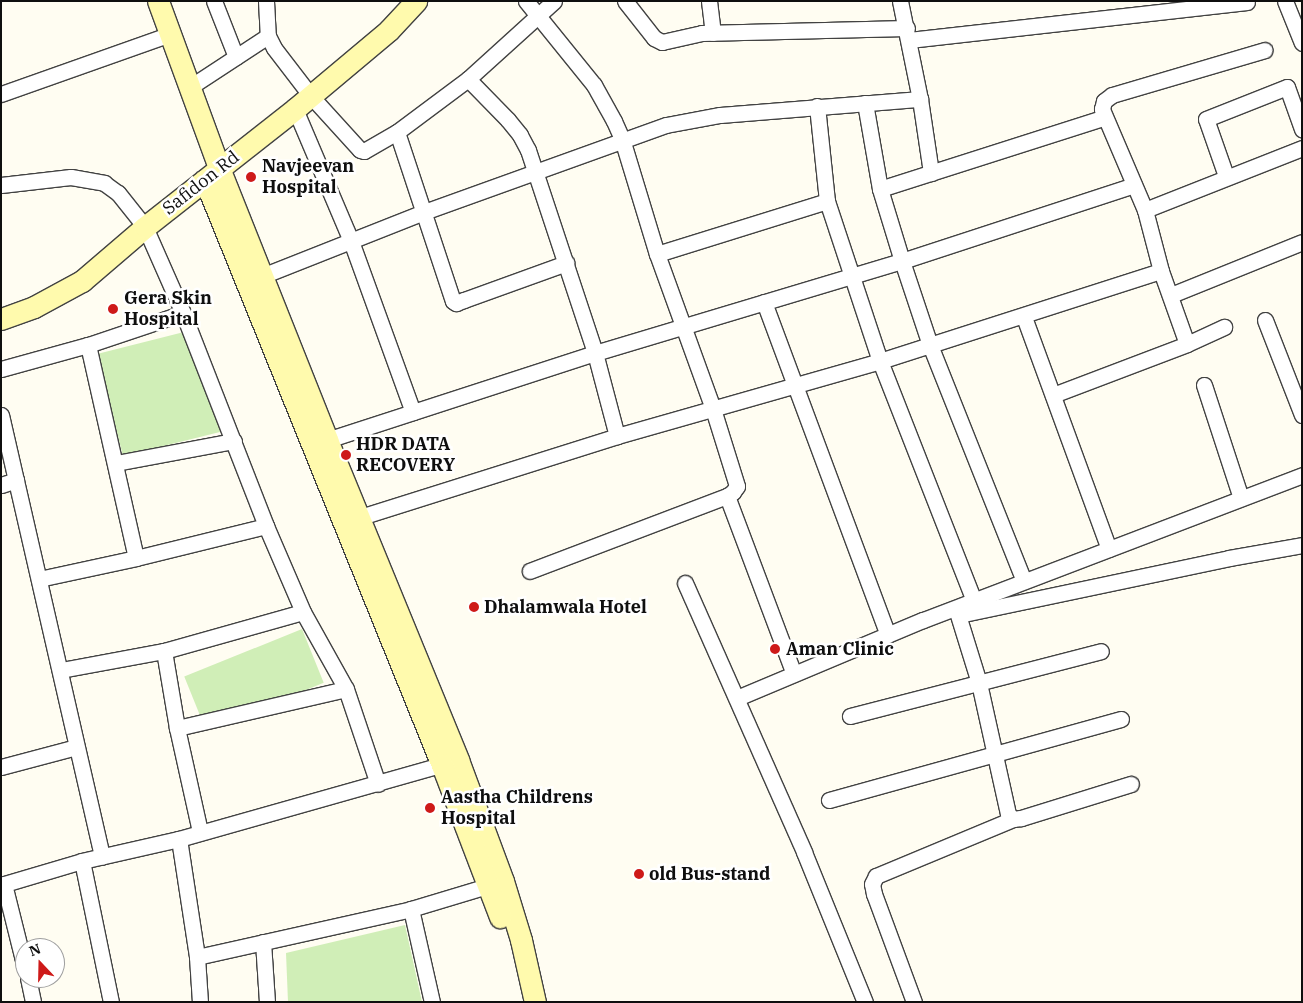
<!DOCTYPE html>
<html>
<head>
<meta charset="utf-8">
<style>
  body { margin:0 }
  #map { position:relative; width:1303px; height:1003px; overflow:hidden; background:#fffdf2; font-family:"IBM Plex Serif",serif }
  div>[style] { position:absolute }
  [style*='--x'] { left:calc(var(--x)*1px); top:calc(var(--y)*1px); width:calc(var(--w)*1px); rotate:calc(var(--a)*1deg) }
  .green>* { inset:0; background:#d0eeb7; transform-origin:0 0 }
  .roads { filter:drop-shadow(1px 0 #424242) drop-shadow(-1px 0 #424242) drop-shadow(0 1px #424242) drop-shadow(0 -1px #424242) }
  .street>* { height:15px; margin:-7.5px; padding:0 7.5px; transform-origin:7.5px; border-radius:7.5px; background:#fff }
  .secondary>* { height:21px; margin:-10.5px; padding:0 10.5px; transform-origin:10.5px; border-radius:10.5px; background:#fffaad }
  .dots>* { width:14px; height:14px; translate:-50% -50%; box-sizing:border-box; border:2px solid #fff; border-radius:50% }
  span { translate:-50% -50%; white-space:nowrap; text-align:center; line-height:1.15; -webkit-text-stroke:5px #fff; paint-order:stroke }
  .poi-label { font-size:18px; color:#0f0f0f; font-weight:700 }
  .left { translate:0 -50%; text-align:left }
  .street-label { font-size:18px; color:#0f0f0f }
  .frame { position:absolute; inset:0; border:2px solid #0f0f0f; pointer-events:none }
  .north { position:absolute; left:15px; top:938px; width:50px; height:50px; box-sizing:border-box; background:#fff; border:1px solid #9f9f9f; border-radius:50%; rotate:339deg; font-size:14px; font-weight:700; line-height:20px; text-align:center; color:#0f0f0f }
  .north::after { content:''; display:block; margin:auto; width:18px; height:22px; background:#ce1a19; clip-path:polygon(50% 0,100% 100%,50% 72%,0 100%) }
</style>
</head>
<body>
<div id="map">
  <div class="green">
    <div style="clip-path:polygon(184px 332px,224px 431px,123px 456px,97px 354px)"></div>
    <div style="left:302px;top:629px;width:58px;height:127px;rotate:68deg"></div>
    <div style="clip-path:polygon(405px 925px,422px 1002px,288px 1002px,286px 953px)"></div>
  </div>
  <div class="roads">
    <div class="street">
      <div style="--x:214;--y:1;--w:60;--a:68.6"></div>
      <div style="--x:266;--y:1;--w:35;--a:87"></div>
      <div style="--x:268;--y:36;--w:13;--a:63"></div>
      <div style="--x:274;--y:48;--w:59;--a:52.5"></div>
      <div style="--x:310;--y:95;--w:74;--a:47.7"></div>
      <div style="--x:360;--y:150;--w:4;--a:14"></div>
      <div style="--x:364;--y:151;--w:38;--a:-30"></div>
      <div style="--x:397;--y:132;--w:89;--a:-36.7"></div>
      <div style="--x:468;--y:79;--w:116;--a:-42.2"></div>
      <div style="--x:526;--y:1;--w:108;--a:51"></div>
      <div style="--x:594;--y:85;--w:41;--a:60.9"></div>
      <div style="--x:614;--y:121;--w:20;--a:66"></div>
      <div style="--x:622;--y:139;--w:120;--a:73.1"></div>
      <div style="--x:657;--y:254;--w:165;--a:70.1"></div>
      <div style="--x:713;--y:409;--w:81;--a:72.7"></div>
      <div style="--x:737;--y:486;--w:7;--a:124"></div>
      <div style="--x:733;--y:492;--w:7;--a:146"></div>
      <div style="--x:727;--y:496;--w:211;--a:159.2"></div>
      <div style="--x:625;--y:1;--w:47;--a:51.9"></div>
      <div style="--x:654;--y:38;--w:9;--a:27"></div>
      <div style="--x:662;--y:42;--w:41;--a:-12.7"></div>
      <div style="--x:702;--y:33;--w:205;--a:-1.4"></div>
      <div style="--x:709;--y:1;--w:32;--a:83"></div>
      <div style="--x:900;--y:1;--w:100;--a:78.5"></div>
      <div style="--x:920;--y:99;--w:75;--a:81.5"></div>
      <div style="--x:1285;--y:1;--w:45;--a:68"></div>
      <div style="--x:909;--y:40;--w:340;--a:-6.4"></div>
      <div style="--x:468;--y:79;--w:57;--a:45.7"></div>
      <div style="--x:508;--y:120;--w:19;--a:51"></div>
      <div style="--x:520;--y:135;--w:17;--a:62"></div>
      <div style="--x:528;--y:150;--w:214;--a:71.7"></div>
      <div style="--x:595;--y:353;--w:86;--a:75.2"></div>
      <div style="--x:190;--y:87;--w:93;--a:-33.2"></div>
      <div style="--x:1;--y:94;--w:179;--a:-19.5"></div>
      <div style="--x:865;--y:103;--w:87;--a:80.1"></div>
      <div style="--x:880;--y:189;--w:75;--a:73"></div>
      <div style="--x:902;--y:261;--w:89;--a:71.6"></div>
      <div style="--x:930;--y:345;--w:254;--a:68.3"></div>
      <div style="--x:817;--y:106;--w:96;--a:84"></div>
      <div style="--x:827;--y:201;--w:169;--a:71.7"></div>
      <div style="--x:880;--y:361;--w:258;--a:68.6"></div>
      <div style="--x:295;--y:109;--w:143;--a:67"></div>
      <div style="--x:351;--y:241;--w:182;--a:70.1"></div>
      <div style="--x:397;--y:132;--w:178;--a:71.7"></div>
      <div style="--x:453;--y:301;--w:4;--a:34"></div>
      <div style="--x:456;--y:303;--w:9;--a:-21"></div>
      <div style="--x:464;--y:300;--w:109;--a:-19.9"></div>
      <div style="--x:1226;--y:176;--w:60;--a:-109.3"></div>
      <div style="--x:1206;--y:119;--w:87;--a:-21.6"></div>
      <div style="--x:1287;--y:87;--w:45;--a:70.3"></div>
      <div style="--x:1;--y:185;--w:70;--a:-6.5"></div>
      <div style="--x:71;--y:177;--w:34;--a:10"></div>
      <div style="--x:104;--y:183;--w:17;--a:36"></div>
      <div style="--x:118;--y:193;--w:43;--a:51.5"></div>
      <div style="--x:145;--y:227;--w:94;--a:66.2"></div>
      <div style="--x:183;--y:313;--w:229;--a:68.7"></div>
      <div style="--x:266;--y:526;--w:94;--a:66.7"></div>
      <div style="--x:303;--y:612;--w:88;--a:60.8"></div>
      <div style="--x:346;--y:689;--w:100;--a:71.4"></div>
      <div style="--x:880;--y:189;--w:236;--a:-17.7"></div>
      <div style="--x:1145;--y:210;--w:169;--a:-21.5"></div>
      <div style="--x:657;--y:254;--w:178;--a:-17.3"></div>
      <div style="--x:262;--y:276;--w:174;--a:-21.6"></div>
      <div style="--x:424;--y:212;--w:257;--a:-19.8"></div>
      <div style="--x:666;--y:125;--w:55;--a:-10.5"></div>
      <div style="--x:720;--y:115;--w:201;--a:-4.6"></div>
      <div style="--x:1171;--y:295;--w:141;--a:-22"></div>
      <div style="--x:764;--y:302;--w:355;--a:69.6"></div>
      <div style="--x:1024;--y:317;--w:247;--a:69.9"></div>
      <div style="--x:1265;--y:320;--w:102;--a:68.7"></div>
      <div style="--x:1187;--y:344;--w:77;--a:-109.6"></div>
      <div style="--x:1161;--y:271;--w:63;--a:-104.7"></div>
      <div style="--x:1145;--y:210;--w:110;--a:-113.1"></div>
      <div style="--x:1102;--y:109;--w:8;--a:-76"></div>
      <div style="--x:1104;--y:101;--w:10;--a:-37"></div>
      <div style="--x:1112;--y:95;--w:159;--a:-16.4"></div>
      <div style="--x:88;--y:345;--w:218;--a:77.3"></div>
      <div style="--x:1;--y:369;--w:90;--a:-15.4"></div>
      <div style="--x:88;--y:345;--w:100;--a:-18.6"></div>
      <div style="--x:1204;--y:385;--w:119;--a:71.9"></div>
      <div style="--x:1053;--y:395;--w:143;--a:-20.8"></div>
      <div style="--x:1187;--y:344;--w:41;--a:-24.7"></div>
      <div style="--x:1;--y:415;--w:453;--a:77.1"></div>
      <div style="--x:327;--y:440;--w:282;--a:-18"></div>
      <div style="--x:595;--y:353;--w:320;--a:-16.7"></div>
      <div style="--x:902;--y:261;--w:244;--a:-18.1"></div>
      <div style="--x:116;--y:463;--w:120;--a:-10.6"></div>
      <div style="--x:1;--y:485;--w:16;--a:-18"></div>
      <div style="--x:727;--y:496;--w:190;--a:69.4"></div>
      <div style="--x:351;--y:520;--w:279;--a:-17.5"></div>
      <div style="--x:617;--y:436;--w:273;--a:-15.9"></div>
      <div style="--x:880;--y:361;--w:295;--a:-17.8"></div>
      <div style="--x:39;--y:579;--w:99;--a:-12.2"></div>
      <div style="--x:136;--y:558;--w:134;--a:-13.8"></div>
      <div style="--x:685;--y:583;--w:294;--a:66.1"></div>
      <div style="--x:804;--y:852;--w:162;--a:67.9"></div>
      <div style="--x:958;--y:615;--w:71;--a:72.8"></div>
      <div style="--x:979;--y:683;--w:134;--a:77.5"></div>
      <div style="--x:1008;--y:814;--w:7;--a:45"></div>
      <div style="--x:1013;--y:819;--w:8;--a:-7"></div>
      <div style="--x:1021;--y:818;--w:115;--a:-17.2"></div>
      <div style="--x:959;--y:615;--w:276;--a:-11.9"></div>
      <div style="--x:1229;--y:558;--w:74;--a:-10.1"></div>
      <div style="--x:164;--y:651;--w:78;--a:80.4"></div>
      <div style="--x:177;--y:728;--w:107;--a:77.5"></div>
      <div style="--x:61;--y:670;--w:105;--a:-10.5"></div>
      <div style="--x:164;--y:651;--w:144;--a:-15.7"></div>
      <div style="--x:737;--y:698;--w:202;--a:-22.8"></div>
      <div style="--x:923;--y:620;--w:406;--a:-20.9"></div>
      <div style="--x:850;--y:716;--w:259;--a:-14.5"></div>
      <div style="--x:177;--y:728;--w:173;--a:-13"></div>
      <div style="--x:1;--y:767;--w:78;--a:-14.9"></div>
      <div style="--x:829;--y:800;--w:303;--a:-15.5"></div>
      <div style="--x:179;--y:839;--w:119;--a:81.3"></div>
      <div style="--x:197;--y:957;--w:45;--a:86.2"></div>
      <div style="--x:82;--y:861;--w:144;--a:78.4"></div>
      <div style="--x:4;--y:884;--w:87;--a:76"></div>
      <div style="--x:1;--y:885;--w:84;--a:-16.5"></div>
      <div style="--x:82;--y:861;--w:99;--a:-12.8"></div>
      <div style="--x:179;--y:839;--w:283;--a:-15.8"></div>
      <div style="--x:411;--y:909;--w:95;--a:77.3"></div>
      <div style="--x:263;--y:942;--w:60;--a:86.2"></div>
      <div style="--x:197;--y:957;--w:219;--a:-12.6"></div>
      <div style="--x:411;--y:909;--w:90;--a:-16.8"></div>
      <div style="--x:28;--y:978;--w:25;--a:78"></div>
      <div style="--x:914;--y:1002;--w:115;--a:-110.3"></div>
      <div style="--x:874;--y:894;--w:10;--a:-101"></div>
      <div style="--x:872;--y:884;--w:9;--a:-63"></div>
      <div style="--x:876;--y:876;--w:148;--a:-22.6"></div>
    </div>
    <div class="secondary">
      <div style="--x:158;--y:1;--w:178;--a:69.9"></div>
      <div style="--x:219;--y:168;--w:293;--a:68.3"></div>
      <div style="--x:327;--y:440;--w:346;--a:67.7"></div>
      <div style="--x:458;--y:760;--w:129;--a:69.6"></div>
      <div style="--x:503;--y:881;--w:62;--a:73"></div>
      <div style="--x:521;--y:940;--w:64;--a:77.3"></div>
      <div style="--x:205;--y:180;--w:631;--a:67.95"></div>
      <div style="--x:442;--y:765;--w:163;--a:69.1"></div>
      <div style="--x:1;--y:319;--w:35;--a:-20"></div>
      <div style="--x:34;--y:307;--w:55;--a:-28.4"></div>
      <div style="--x:82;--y:281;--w:83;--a:-40.6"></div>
      <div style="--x:145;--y:227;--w:191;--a:-38.2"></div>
      <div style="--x:295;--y:109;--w:123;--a:-40"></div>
      <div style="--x:389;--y:30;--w:40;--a:-47"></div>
    </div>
  </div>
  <div class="dots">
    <div style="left:251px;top:177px;background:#ce1a19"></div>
    <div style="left:113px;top:309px;background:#ce1a19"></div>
    <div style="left:346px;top:455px;background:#ce1a19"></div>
    <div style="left:474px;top:607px;background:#ce1a19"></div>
    <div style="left:775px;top:649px;background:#ce1a19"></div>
    <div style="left:430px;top:808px;background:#ce1a19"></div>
    <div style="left:639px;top:874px;background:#ce1a19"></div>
  </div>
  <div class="poi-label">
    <span class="left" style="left:262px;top:177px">Navjeevan<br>Hospital</span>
    <span class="left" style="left:124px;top:309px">Gera Skin<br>Hospital</span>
    <span class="left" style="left:356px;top:455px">HDR DATA<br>RECOVERY</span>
    <span class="left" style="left:484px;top:607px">Dhalamwala Hotel</span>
    <span class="left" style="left:786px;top:649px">Aman Clinic</span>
    <span class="left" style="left:441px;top:808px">Aastha Childrens<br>Hospital</span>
    <span class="left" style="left:649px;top:874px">old Bus-stand</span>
  </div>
  <div class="street-label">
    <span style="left:201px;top:183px;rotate:-38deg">Safidon Rd</span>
  </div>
  <div class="frame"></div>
  <div class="north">N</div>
</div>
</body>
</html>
